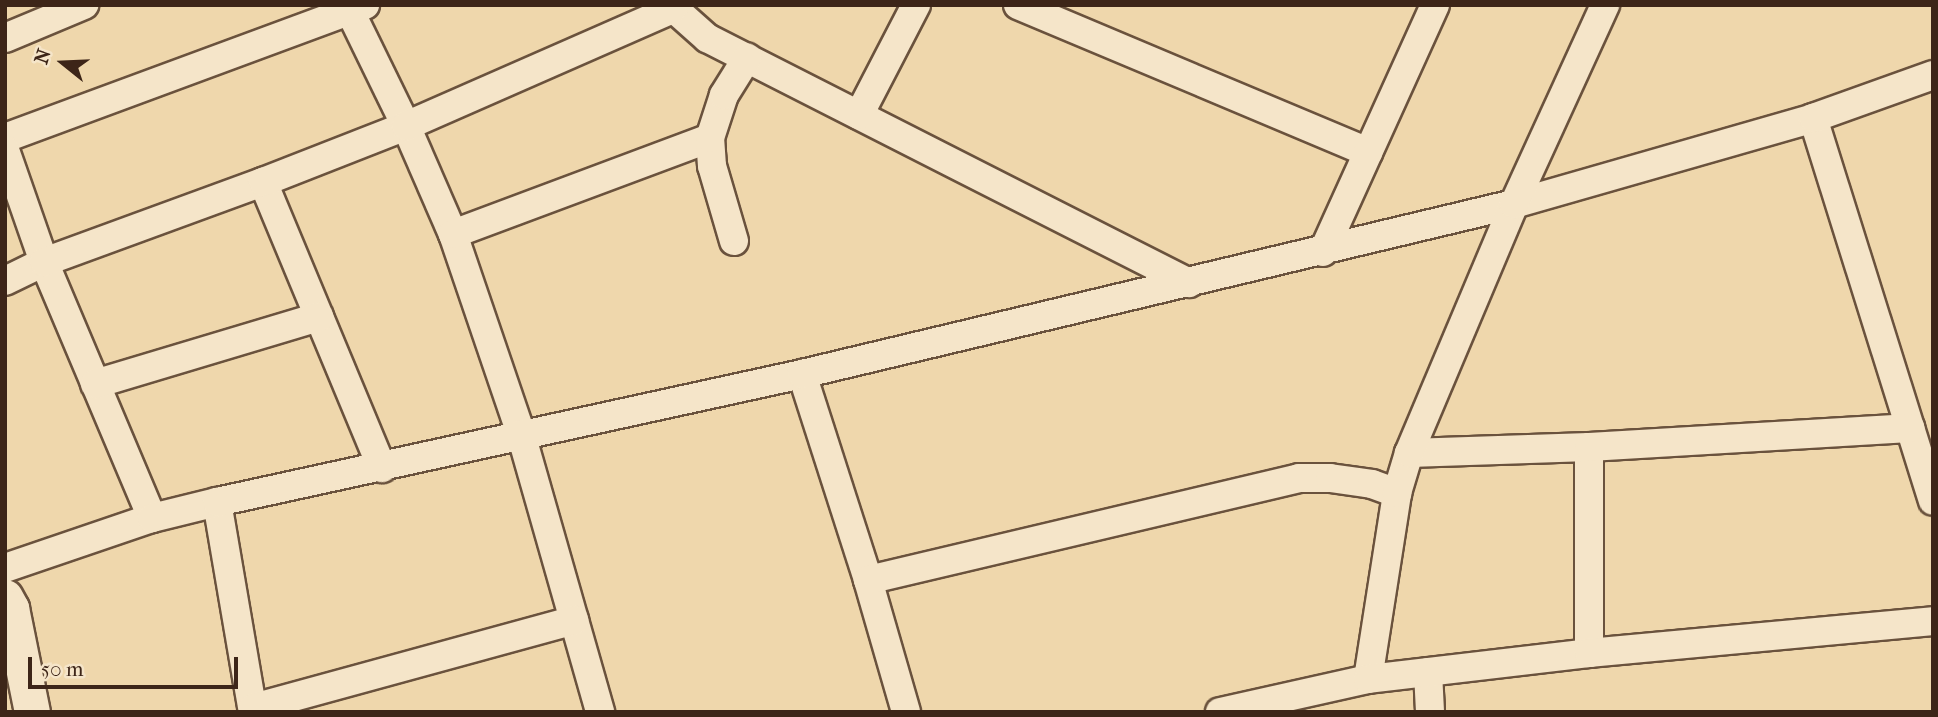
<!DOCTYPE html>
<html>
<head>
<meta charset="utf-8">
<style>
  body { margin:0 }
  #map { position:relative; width:1938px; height:717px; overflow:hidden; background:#efd7ac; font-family:"IM FELL French Canon",serif }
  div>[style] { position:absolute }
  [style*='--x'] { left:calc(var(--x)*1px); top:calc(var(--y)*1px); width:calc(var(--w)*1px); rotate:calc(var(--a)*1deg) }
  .roads { filter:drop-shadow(2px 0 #6a523d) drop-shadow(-2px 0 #6a523d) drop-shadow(0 2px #6a523d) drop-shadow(0 -2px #6a523d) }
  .minor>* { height:28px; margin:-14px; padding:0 14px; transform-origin:14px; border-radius:14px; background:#f5e5c9 }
  .tertiary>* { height:35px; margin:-17.5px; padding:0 17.5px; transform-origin:17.5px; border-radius:17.5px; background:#f5e5c9 }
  span { translate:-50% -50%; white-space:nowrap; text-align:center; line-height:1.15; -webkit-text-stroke:6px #f5e5c9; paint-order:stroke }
  .frame { position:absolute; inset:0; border:7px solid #3d2518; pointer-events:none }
  .north { position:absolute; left:28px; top:28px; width:70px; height:70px; -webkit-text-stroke:5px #f5e5c9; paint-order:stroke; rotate:288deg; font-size:19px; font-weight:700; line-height:28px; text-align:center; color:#3d2518 }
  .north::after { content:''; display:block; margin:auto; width:24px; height:32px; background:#3d2518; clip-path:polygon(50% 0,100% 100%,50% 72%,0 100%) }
  .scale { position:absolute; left:28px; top:657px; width:210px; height:32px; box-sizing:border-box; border:4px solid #3d2518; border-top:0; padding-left:9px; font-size:21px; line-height:24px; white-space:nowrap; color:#3d2518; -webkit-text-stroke:5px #f5e5c9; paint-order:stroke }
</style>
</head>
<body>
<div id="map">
  <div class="roads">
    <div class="minor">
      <div style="--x:347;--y:5;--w:135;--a:64"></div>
      <div style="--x:406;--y:126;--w:118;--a:66.5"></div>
      <div style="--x:453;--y:234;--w:211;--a:71.2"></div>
      <div style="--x:521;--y:434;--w:289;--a:74.1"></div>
      <div style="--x:670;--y:5;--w:50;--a:41.7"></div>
      <div style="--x:707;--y:38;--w:541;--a:26.94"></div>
      <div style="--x:1018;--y:5;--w:380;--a:22.8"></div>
      <div style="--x:5;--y:38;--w:86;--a:-22.7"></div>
      <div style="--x:859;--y:115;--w:124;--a:-62.6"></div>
      <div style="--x:1813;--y:118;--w:401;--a:72.6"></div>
      <div style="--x:5;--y:138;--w:384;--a:-20.3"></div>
      <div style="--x:5;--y:150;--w:119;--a:70.8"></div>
      <div style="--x:44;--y:262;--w:278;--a:67.1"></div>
      <div style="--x:263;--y:182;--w:310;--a:67.4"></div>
      <div style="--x:453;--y:234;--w:274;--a:-20.5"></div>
      <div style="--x:734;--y:241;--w:78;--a:-106.3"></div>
      <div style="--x:712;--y:166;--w:28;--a:-94"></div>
      <div style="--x:710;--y:138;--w:45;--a:-72"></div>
      <div style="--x:724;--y:95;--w:44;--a:-58.1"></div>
      <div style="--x:1323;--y:252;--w:271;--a:-65.6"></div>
      <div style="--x:5;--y:281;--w:43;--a:-26"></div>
      <div style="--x:44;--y:262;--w:233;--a:-20.1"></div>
      <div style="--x:263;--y:182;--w:154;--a:-21.4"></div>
      <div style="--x:406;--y:126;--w:291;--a:-23.7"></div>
      <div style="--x:802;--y:374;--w:216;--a:72.2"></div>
      <div style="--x:868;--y:580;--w:137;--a:73.9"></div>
      <div style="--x:95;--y:384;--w:234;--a:-16.7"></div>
      <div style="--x:1589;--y:447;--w:206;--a:90"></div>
      <div style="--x:1409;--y:453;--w:180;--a:-1.9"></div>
      <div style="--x:1589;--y:447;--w:322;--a:-3.4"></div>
      <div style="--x:217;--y:502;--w:213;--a:80.3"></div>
      <div style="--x:5;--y:568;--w:155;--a:-18.8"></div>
      <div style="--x:152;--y:518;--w:67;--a:-13.8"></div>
      <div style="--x:217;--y:502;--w:599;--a:-12.34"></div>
      <div style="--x:802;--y:374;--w:732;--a:-13.43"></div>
      <div style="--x:1514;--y:204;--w:311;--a:-16"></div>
      <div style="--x:1813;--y:118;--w:127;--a:-19.7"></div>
      <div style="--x:868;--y:580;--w:443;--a:-13.3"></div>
      <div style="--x:1299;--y:478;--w:31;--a:0"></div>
      <div style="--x:1330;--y:478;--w:42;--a:8.1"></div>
      <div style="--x:1372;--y:484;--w:27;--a:20"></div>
      <div style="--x:1428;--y:672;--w:40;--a:87.1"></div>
      <div style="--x:1368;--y:679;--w:188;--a:-81.1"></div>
      <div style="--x:1397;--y:493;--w:42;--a:-73.3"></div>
      <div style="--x:1409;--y:453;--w:270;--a:-67.1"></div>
      <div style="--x:1514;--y:204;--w:219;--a:-65.4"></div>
      <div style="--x:253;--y:708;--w:333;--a:-15.3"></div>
      <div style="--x:1220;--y:712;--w:152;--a:-12.6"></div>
      <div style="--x:1368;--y:679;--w:223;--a:-6.7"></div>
      <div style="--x:1589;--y:653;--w:345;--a:-5.3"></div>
    </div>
    <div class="tertiary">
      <div style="--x:5;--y:597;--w:13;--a:61"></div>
      <div style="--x:11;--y:608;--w:106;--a:78.6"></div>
    </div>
  </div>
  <div class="frame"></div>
  <div class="north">N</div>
  <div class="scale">50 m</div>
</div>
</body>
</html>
